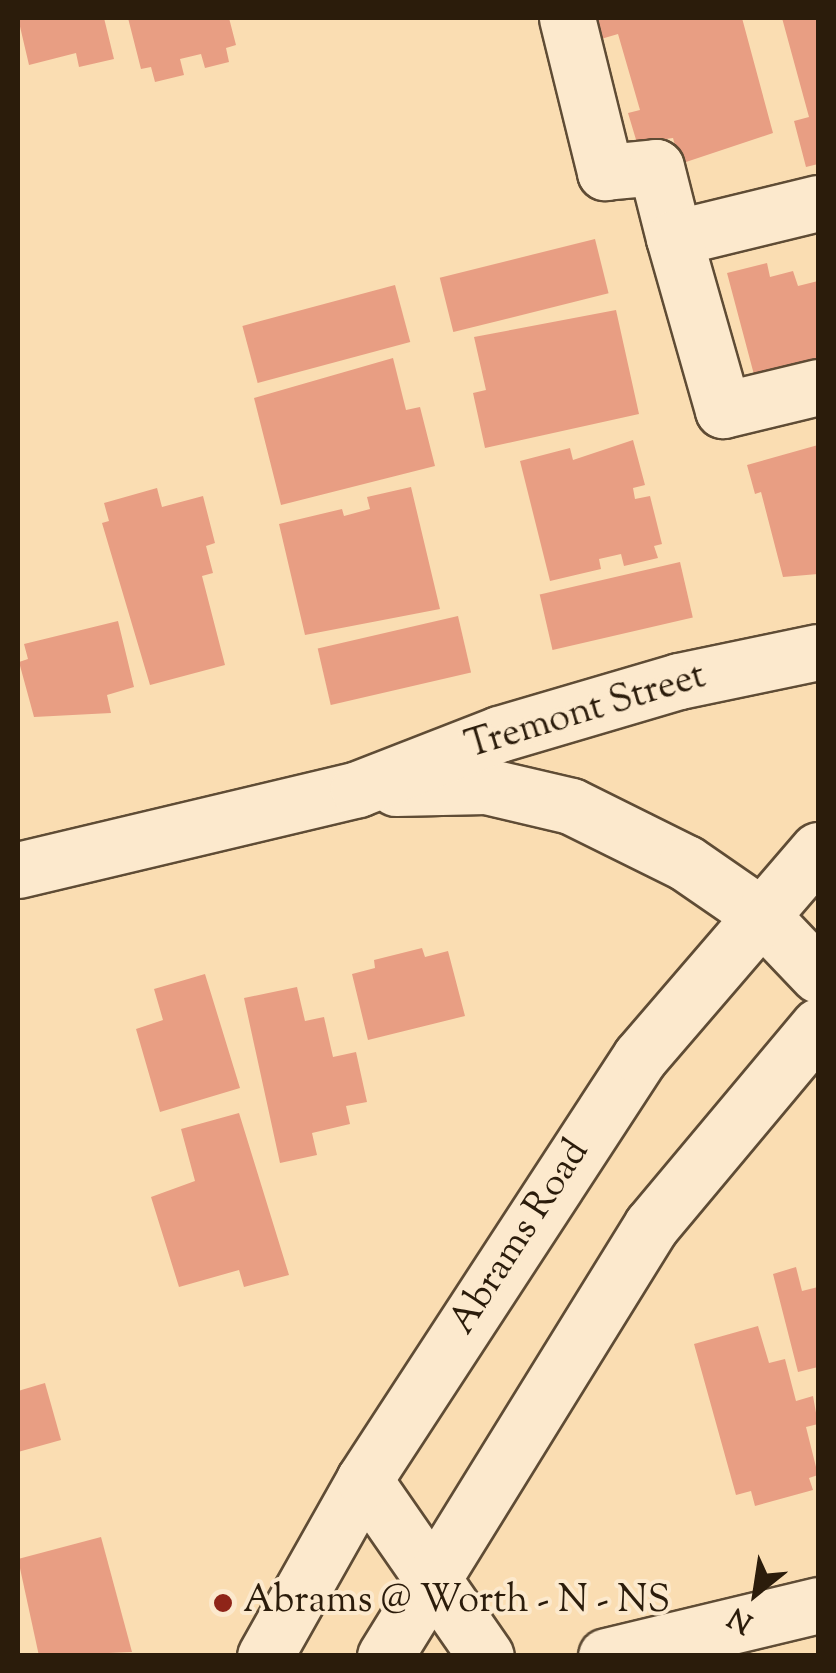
<!DOCTYPE html>
<html>
<head>
<meta charset="utf-8">
<style>
  body { margin:0 }
  #map { position:relative; width:836px; height:1673px; overflow:hidden; background:#faddb2; font-family:"Sorts Mill Goudy",serif }
  div>[style] { position:absolute }
  [style*='--x'] { left:calc(var(--x)*1px); top:calc(var(--y)*1px); width:calc(var(--w)*1px); rotate:calc(var(--a)*1deg) }
  .building>* { inset:0; background:#e89e83; transform-origin:0 0 }
  .roads { filter:drop-shadow(2px 0 #5f4c35) drop-shadow(-2px 0 #5f4c35) drop-shadow(0 2px #5f4c35) drop-shadow(0 -2px #5f4c35) }
  .street>* { height:55px; margin:-27.5px; padding:0 27.5px; transform-origin:27.5px; border-radius:27.5px; background:#fce9cd }
  .secondary>* { height:55px; margin:-27.5px; padding:0 27.5px; transform-origin:27.5px; border-radius:27.5px; background:#fce9cd }
  .dots>* { width:28px; height:28px; translate:-50% -50%; box-sizing:border-box; border:5px solid #fce9cd; border-radius:50% }
  span { translate:-50% -50%; white-space:nowrap; text-align:center; line-height:1.15; -webkit-text-stroke:8px #fce9cd; paint-order:stroke }
  .street-label { font-size:38px; color:#2b1c0b }
  .poi-label { font-size:38px; color:#2b1c0b }
  .left { translate:0 -50%; text-align:left }
  .frame { position:absolute; inset:0; border:20px solid #2b1c0b; pointer-events:none }
  .north { position:absolute; left:706px; top:1543px; width:100px; height:100px; -webkit-text-stroke:8px #fce9cd; paint-order:stroke; rotate:210deg; font-size:28px; font-weight:700; line-height:40px; text-align:center; color:#2b1c0b }
  .north::after { content:''; display:block; margin:auto; width:35px; height:45px; background:#2b1c0b; clip-path:polygon(50% 0,100% 100%,50% 72%,0 100%) }
</style>
</head>
<body>
<div id="map">
  <div class="building">
    <div style="clip-path:polygon(18px 18px,104px 18px,114px 59px,79px 67px,76px 53px,29px 65px)"></div>
    <div style="clip-path:polygon(128px 18px,229px 18px,236px 45px,226px 48px,229px 62px,205px 68px,201px 54px,180px 59px,184px 75px,155px 82px,151px 67px,141px 69px)"></div>
    <div style="clip-path:polygon(595px 18px,742px 18px,773px 133px,680px 164px,673px 138px,637px 143px,628px 113px,640px 110px,618px 34px,601px 39px)"></div>
    <div style="clip-path:polygon(782px 18px,818px 18px,818px 164px,806px 167px,794px 121px,809px 117px)"></div>
    <div style="left:595px;top:239px;width:56px;height:160px;rotate:76deg"></div>
    <div style="clip-path:polygon(767px 263px,770px 277px,793px 271px,798px 286px,818px 281px,818px 373px,757px 386px,727px 273px)"></div>
    <div style="left:395px;top:285px;width:59px;height:158px;rotate:75deg"></div>
    <div style="clip-path:polygon(616px 310px,639px 414px,485px 448px,473px 393px,486px 390px,474px 337px)"></div>
    <div style="clip-path:polygon(393px 358px,406px 410px,420px 407px,435px 466px,281px 505px,254px 398px)"></div>
    <div style="clip-path:polygon(633px 440px,645px 485px,633px 488px,635px 499px,650px 496px,662px 544px,654px 546px,658px 558px,624px 566px,621px 554px,599px 559px,601px 569px,550px 581px,520px 461px,570px 448px,573px 460px)"></div>
    <div style="clip-path:polygon(818px 445px,818px 574px,783px 577px,761px 492px,755px 494px,747px 465px)"></div>
    <div style="clip-path:polygon(411px 487px,440px 609px,305px 635px,279px 524px,342px 509px,344px 516px,370px 509px,367px 497px)"></div>
    <div style="clip-path:polygon(157px 488px,162px 507px,203px 496px,215px 543px,206px 546px,213px 573px,202px 576px,225px 665px,150px 685px,102px 523px,109px 521px,104px 503px)"></div>
    <div style="left:680px;top:562px;width:57px;height:144px;rotate:77deg"></div>
    <div style="left:458px;top:616px;width:58px;height:144px;rotate:77deg"></div>
    <div style="clip-path:polygon(118px 621px,134px 687px,107px 695px,111px 713px,34px 717px,19px 662px,28px 659px,24px 644px)"></div>
    <div style="clip-path:polygon(422px 948px,425px 957px,448px 951px,465px 1016px,368px 1040px,352px 974px,375px 968px,374px 960px)"></div>
    <div style="clip-path:polygon(205px 974px,240px 1088px,160px 1112px,136px 1029px,163px 1020px,154px 989px)"></div>
    <div style="clip-path:polygon(297px 987px,305px 1021px,324px 1017px,333px 1057px,356px 1052px,367px 1102px,346px 1106px,350px 1124px,312px 1133px,317px 1155px,280px 1163px,244px 998px)"></div>
    <div style="clip-path:polygon(239px 1113px,289px 1275px,244px 1287px,239px 1270px,179px 1287px,151px 1197px,195px 1181px,181px 1129px)"></div>
    <div style="clip-path:polygon(796px 1267px,802px 1291px,818px 1287px,818px 1367px,798px 1372px,773px 1274px)"></div>
    <div style="clip-path:polygon(758px 1326px,769px 1363px,785px 1359px,796px 1401px,813px 1396px,818px 1424px,806px 1427px,818px 1475px,809px 1478px,813px 1490px,755px 1506px,751px 1491px,736px 1495px,694px 1344px)"></div>
    <div style="clip-path:polygon(45px 1383px,61px 1440px,18px 1452px,18px 1391px)"></div>
    <div style="clip-path:polygon(101px 1537px,132px 1652px,39px 1656px,18px 1559px)"></div>
  </div>
  <div class="roads">
    <div class="street">
      <div style="--x:567;--y:18;--w:159;--a:76.1"></div>
      <div style="--x:605;--y:172;--w:51;--a:-5.6"></div>
      <div style="--x:656;--y:167;--w:73;--a:75.8"></div>
      <div style="--x:818;--y:203;--w:148;--a:166.3"></div>
      <div style="--x:674;--y:238;--w:179;--a:74.1"></div>
      <div style="--x:723;--y:410;--w:98;--a:-13.6"></div>
      <div style="--x:396;--y:788;--w:90;--a:-1.3"></div>
      <div style="--x:486;--y:786;--w:87;--a:13.2"></div>
      <div style="--x:571;--y:806;--w:128;--a:26.4"></div>
      <div style="--x:686;--y:863;--w:90;--a:34.6"></div>
      <div style="--x:760;--y:914;--w:84;--a:46.4"></div>
      <div style="--x:18;--y:870;--w:350;--a:-13.4"></div>
      <div style="--x:358;--y:789;--w:151;--a:-21.3"></div>
      <div style="--x:499;--y:734;--w:188;--a:-16.4"></div>
      <div style="--x:679;--y:681;--w:142;--a:-11.8"></div>
      <div style="--x:606;--y:1656;--w:218;--a:-13.5"></div>
    </div>
    <div class="secondary">
      <div style="--x:364;--y:1480;--w:214;--a:55.3"></div>
      <div style="--x:265;--y:1656;--w:202;--a:-60.6"></div>
      <div style="--x:364;--y:1480;--w:505;--a:-56.88"></div>
      <div style="--x:640;--y:1057;--w:273;--a:-49.3"></div>
      <div style="--x:385;--y:1656;--w:506;--a:-58.26"></div>
      <div style="--x:651;--y:1226;--w:261;--a:-50.1"></div>
    </div>
  </div>
  <div class="dots">
    <div style="left:223px;top:1603px;background:#8f2418"></div>
  </div>
  <div class="street-label">
    <span style="left:586px;top:713px;rotate:-17deg">Tremont Street</span>
    <span style="left:521px;top:1238px;rotate:-57deg">Abrams Road</span>
  </div>
  <div class="poi-label">
    <span class="left" style="left:243px;top:1603px">Abrams @ Worth - N - NS</span>
  </div>
  <div class="frame"></div>
  <div class="north">N</div>
</div>
</body>
</html>
